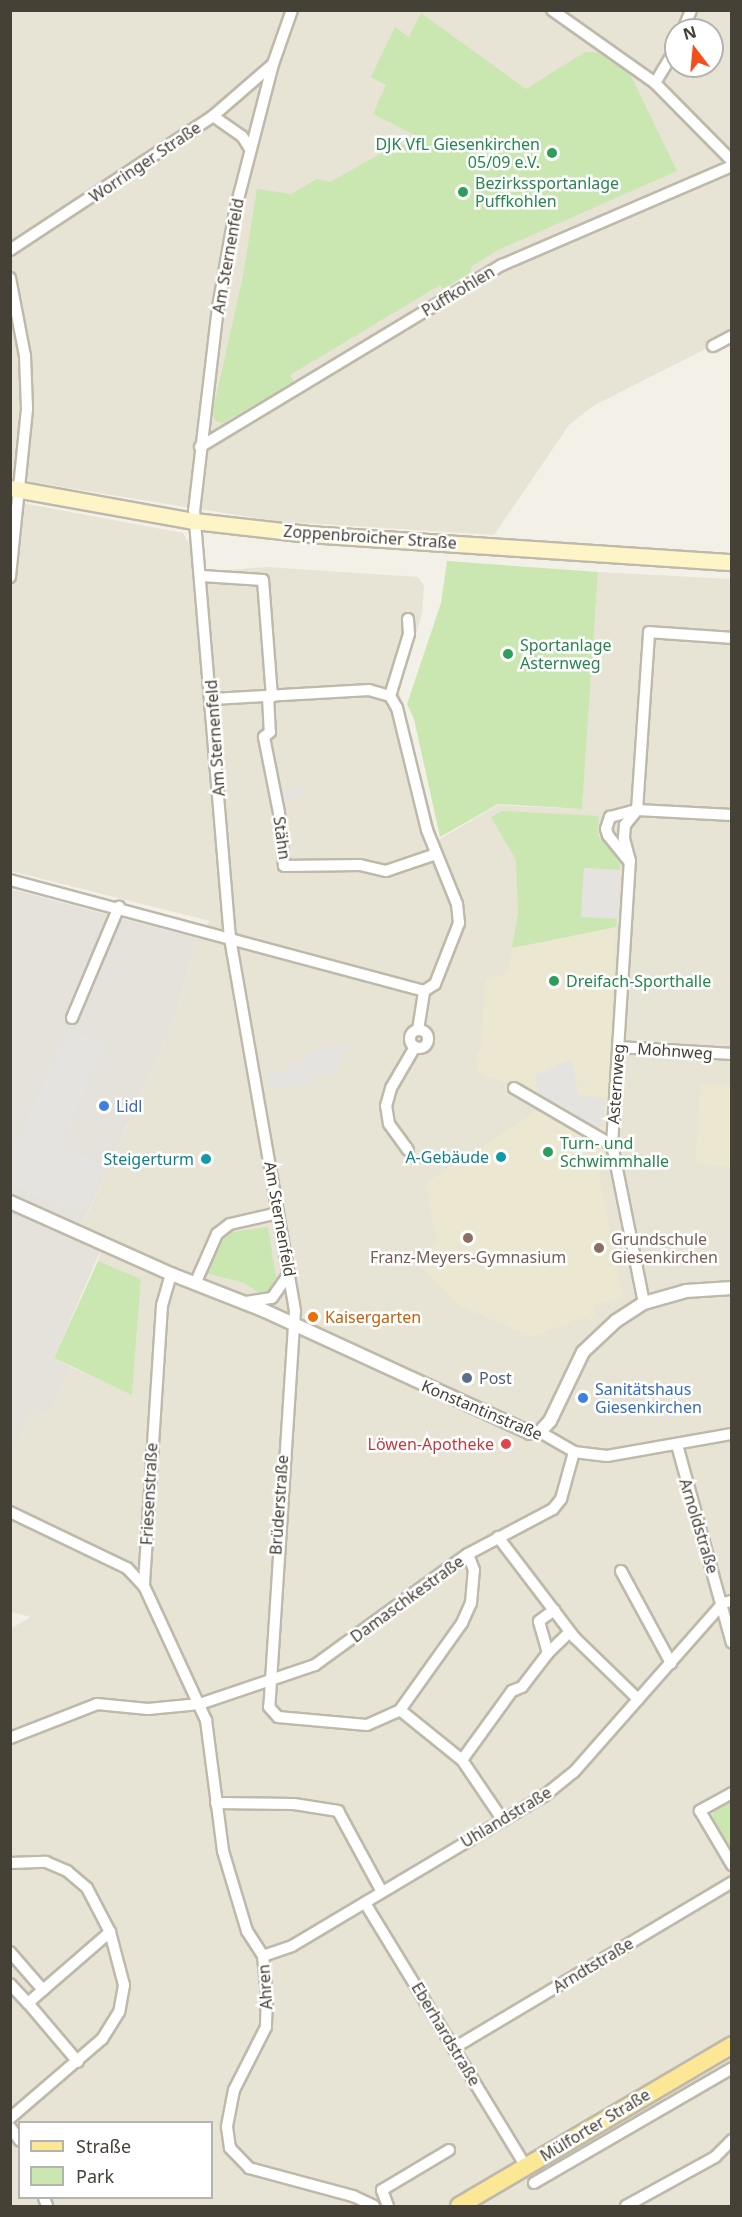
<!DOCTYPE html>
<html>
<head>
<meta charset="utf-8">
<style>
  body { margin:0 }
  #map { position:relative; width:742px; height:2217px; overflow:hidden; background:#f3f0e7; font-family:"Noto Sans",sans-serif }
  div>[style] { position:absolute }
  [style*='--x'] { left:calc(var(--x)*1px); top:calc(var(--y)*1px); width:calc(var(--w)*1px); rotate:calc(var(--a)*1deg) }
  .residential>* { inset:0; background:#e7e3d5 }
  .industrial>* { inset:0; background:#e5e2dc }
  .education>* { inset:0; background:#ece7d1 }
  .green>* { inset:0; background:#cae7b1 }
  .parking>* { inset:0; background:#e4e3df; transform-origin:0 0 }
  .roads { filter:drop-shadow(2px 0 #beb9aa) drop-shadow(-2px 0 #beb9aa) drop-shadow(0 2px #beb9aa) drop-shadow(0 -2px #beb9aa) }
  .minor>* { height:10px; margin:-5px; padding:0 5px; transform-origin:5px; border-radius:5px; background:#fff }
  .minor>.ring { margin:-5px; padding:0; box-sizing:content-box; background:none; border:10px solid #fff; border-radius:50% }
  .tertiary>* { height:12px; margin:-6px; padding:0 6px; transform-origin:6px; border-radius:6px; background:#fff }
  .secondary>* { height:15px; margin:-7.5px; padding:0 7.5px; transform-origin:7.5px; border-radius:7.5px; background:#fdf4c7 }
  .primary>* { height:16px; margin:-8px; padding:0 8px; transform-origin:8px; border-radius:8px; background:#fce797 }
  .dots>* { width:16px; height:16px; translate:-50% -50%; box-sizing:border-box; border:3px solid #fff; border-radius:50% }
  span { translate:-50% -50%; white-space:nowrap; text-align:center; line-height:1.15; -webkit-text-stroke:5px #fff; paint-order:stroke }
  .leisure-label { font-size:16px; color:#27864d }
  .right { translate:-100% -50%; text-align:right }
  .left { translate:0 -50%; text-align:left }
  .street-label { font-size:16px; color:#464136 }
  .shop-label { font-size:16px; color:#366cbe }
  .culture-label { font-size:16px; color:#0d838f }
  .education-label { font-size:16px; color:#785e54 }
  .food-label { font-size:16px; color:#c56008 }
  .service-label { font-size:16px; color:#4e5e75 }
  .health-label { font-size:16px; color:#be3a42 }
  .frame { position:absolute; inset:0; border:12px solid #464136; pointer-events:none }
  .legend { position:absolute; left:18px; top:2121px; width:195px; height:78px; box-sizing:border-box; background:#fff; border:2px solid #b5b3af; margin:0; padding:8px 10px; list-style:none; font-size:18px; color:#464136 }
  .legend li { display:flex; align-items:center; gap:12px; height:30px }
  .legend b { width:30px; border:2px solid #b5b3af }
  .north { position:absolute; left:664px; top:18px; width:60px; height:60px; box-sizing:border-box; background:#fff; border:2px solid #b5b3af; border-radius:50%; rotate:344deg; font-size:16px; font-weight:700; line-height:24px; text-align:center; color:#464136 }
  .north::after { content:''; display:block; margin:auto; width:21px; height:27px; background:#f54e1c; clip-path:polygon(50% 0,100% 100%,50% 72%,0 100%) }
</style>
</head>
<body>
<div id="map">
  <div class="residential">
    <div style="clip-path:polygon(evenodd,10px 11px,731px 11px,731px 336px,593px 406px,569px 425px,494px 535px,275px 521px,11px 479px,10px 11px,676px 30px,712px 30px,712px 66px,676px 66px,676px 30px)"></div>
    <div style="clip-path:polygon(evenodd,11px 501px,183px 533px,192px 550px,194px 573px,266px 567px,418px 577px,424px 586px,422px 614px,399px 691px,438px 840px,498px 805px,582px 809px,598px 572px,731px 579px,731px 2206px,11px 2206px,10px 1629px,31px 1617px,11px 1612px,11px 1457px,32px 1407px,50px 1415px,71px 1367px,132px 1394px,141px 1279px,98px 1261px,102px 1247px,77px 1237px,173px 1024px,197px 938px,210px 921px,11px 871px,11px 501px,20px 2122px,212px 2122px,212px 2198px,20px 2198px,20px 2122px)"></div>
  </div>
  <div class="industrial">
    <div style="clip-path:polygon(11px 889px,197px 938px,173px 1024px,77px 1236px,102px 1247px,54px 1358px,71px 1367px,50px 1415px,32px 1408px,11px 1457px)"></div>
  </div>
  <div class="education">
    <div style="clip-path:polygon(616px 927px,605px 1153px,599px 1175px,623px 1299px,594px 1305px,596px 1317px,591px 1320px,584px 1317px,532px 1337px,458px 1305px,416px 1263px,437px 1243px,425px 1183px,545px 1106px,521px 1089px,477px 1072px,476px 1054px,481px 1047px,485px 978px,507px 974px,512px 948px)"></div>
    <div style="clip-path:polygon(700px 1083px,731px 1085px,731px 1167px,695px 1164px)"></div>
  </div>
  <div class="green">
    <div style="clip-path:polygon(421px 13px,526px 89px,585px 52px,599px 53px,629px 72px,677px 171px,498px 250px,472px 266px,470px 273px,443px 289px,440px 285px,290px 375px,294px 381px,223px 423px,216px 421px,212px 415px,243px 276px,257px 189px,291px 194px,317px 179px,330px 182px,400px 143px,409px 148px,421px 138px,373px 114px,386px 85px,371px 77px,395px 27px,409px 37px)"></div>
    <div style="clip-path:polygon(447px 561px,598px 572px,582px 809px,498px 804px,440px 837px,414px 719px,407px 704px,441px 603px)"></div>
    <div style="clip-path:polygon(502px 811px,599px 816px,598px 835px,619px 858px,620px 870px,584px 868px,581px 916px,617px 918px,616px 927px,512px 948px,518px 914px,516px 860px,491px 817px)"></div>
    <div style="clip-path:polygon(268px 1227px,276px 1278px,269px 1290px,261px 1294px,244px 1283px,206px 1273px,209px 1258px,214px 1258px,221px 1242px,232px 1232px)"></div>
    <div style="clip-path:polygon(98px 1261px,141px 1279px,132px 1395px,54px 1358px)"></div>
    <div style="clip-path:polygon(731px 1800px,731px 1855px,712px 1820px,714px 1810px)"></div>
  </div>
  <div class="parking">
    <div style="left:302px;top:786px;width:10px;height:23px;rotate:79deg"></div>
    <div style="left:584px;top:868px;width:36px;height:49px;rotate:3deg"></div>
    <div style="clip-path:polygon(69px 1028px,105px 1045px,60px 1146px,106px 1166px,87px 1209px,78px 1206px,75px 1212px,10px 1185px,11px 1154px)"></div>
    <div style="clip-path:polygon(347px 1043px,336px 1072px,315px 1076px,310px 1085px,268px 1088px,266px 1073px,289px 1070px,288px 1062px,301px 1060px,310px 1051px)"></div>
    <div style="clip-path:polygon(571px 1059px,579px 1095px,605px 1098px,603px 1127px,587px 1125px,539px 1097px,535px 1075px)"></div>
  </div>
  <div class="roads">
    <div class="minor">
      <div style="--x:292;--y:10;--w:57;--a:109.4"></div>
      <div style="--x:273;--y:64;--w:152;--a:104.5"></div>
      <div style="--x:235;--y:211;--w:97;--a:100"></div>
      <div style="--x:218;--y:307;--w:204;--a:96.7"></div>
      <div style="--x:194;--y:510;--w:430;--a:85.2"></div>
      <div style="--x:230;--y:938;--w:378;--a:80.1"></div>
      <div style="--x:295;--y:1310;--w:398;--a:93.7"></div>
      <div style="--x:269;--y:1707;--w:13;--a:48"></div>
      <div style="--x:278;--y:1717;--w:89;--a:5.1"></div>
      <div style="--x:367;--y:1725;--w:36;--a:-24"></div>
      <div style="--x:400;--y:1710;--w:107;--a:-54.5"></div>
      <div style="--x:462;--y:1623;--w:22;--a:-66"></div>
      <div style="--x:471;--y:1603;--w:33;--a:-85"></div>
      <div style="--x:474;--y:1570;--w:17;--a:-111"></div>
      <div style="--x:552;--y:10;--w:126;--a:35.3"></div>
      <div style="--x:655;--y:83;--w:110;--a:45.4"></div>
      <div style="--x:683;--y:30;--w:22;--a:-68"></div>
      <div style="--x:655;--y:83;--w:41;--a:-59"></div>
      <div style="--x:213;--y:116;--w:35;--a:35"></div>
      <div style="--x:242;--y:136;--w:15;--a:58"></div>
      <div style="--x:10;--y:250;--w:243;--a:-33.4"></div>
      <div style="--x:213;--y:116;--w:79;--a:-40.9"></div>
      <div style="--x:10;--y:278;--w:79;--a:79.1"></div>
      <div style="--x:25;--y:356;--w:53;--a:87.8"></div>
      <div style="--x:27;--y:409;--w:169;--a:95.8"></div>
      <div style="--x:713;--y:346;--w:21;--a:-28"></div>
      <div style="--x:200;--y:447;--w:353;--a:-31.1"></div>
      <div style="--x:502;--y:265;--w:250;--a:-23.3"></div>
      <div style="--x:202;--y:576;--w:61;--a:3.8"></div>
      <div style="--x:263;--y:580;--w:117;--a:85.6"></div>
      <div style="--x:390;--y:696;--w:65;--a:-73"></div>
      <div style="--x:409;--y:634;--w:15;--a:-94"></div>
      <div style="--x:268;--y:697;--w:35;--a:87"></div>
      <div style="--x:270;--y:732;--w:8;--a:140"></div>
      <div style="--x:264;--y:737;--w:77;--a:78.8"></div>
      <div style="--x:279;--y:813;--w:53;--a:84.6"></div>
      <div style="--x:284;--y:866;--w:76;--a:-0.8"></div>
      <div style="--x:360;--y:865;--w:27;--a:13"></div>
      <div style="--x:386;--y:871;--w:53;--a:-18.8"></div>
      <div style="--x:628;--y:860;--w:32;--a:-129"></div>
      <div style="--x:608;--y:835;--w:6;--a:-108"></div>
      <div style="--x:606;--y:829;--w:13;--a:-72"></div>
      <div style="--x:610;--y:817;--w:28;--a:-15"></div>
      <div style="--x:637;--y:810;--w:95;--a:3"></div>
      <div style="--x:10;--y:880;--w:429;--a:15"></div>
      <div style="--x:424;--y:991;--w:13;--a:-32"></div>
      <div style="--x:435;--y:984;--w:66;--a:-68.5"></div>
      <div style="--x:459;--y:923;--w:19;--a:-96"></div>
      <div style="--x:457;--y:904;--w:80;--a:-112.1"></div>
      <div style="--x:427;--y:830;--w:126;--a:-103.8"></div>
      <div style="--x:397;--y:708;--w:14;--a:-120"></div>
      <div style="--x:390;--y:696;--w:22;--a:-164"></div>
      <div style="--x:369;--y:690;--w:156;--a:176.7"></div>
      <div style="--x:72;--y:1018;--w:121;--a:-67.1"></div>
      <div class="ring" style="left:410px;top:1030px;width:8px;height:8px"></div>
      <div style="--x:418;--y:1030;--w:39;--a:-81"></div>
      <div style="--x:618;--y:1047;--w:114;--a:3.5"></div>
      <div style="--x:514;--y:1088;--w:113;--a:30.2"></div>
      <div style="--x:408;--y:1150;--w:32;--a:-126"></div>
      <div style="--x:389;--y:1124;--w:18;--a:-99"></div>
      <div style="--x:386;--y:1106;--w:19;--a:-74"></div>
      <div style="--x:391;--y:1088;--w:48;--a:-59.7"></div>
      <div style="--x:171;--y:1274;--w:32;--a:106"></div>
      <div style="--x:162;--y:1305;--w:282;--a:93.7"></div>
      <div style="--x:144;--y:1586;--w:148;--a:65.2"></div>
      <div style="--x:206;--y:1720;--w:132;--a:82.6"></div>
      <div style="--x:223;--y:1851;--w:84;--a:73.3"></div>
      <div style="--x:247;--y:1931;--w:30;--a:57"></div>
      <div style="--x:263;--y:1956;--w:40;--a:84.3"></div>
      <div style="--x:267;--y:1996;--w:31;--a:92"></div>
      <div style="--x:266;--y:2027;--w:71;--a:116.9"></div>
      <div style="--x:234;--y:2090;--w:38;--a:101"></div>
      <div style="--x:227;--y:2127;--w:21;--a:82"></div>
      <div style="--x:230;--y:2148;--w:28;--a:46"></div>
      <div style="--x:249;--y:2168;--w:108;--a:15.1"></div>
      <div style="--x:353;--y:2196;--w:23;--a:25"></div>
      <div style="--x:195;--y:1284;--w:55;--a:-66.3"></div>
      <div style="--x:217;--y:1234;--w:16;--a:-38"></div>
      <div style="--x:230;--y:1224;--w:49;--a:-12.9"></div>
      <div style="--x:246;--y:1302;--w:26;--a:-9"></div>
      <div style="--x:272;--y:1298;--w:29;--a:-55"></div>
      <div style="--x:644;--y:1303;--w:161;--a:-101.4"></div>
      <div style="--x:612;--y:1145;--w:285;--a:-86.4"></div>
      <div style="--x:630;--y:861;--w:24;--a:-105"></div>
      <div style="--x:624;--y:838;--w:13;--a:-86"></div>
      <div style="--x:625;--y:825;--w:19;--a:-51"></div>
      <div style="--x:637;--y:810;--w:178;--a:-86.1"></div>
      <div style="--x:649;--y:632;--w:83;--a:4.1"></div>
      <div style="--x:540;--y:1432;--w:39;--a:30"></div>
      <div style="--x:574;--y:1452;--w:33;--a:7"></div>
      <div style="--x:607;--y:1456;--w:127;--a:-10"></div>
      <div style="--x:677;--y:1445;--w:205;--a:74.5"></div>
      <div style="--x:10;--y:1512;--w:130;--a:25.6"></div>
      <div style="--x:127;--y:1568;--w:25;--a:47"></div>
      <div style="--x:498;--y:1537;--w:127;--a:52.7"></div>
      <div style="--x:575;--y:1638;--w:88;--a:44.1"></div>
      <div style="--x:621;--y:1571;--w:105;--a:61.5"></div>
      <div style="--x:548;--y:1653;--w:30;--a:-44"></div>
      <div style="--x:400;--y:1710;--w:80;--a:38.9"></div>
      <div style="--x:462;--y:1760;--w:71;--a:55.9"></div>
      <div style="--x:10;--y:1738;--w:93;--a:-21.3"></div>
      <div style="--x:97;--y:1704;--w:51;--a:5.6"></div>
      <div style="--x:148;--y:1709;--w:52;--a:-5.5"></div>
      <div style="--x:200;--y:1704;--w:121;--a:-18.7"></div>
      <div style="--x:315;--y:1665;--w:189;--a:-36"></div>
      <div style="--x:468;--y:1554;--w:96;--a:-27.9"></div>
      <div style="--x:553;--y:1509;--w:13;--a:-51"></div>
      <div style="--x:561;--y:1499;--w:49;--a:-74.5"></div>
      <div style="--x:462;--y:1760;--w:85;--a:-54.1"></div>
      <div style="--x:512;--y:1691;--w:11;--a:-22"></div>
      <div style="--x:522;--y:1687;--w:43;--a:-52.6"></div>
      <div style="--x:548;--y:1653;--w:33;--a:-106"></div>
      <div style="--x:539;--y:1621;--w:19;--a:-36"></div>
      <div style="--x:732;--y:1793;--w:37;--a:151"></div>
      <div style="--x:700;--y:1811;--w:63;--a:59.3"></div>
      <div style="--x:216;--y:1803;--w:78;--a:0.7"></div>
      <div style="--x:294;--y:1804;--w:45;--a:9"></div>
      <div style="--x:338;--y:1811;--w:92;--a:61.5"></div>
      <div style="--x:10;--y:1863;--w:36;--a:-2"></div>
      <div style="--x:46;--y:1862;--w:23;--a:23"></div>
      <div style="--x:67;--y:1871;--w:26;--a:40"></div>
      <div style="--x:87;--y:1888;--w:50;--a:62.4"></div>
      <div style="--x:110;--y:1932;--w:55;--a:75.2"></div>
      <div style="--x:124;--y:1985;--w:27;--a:100"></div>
      <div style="--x:119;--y:2012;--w:32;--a:122"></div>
      <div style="--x:102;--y:2039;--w:121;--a:139.3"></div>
      <div style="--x:365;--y:1903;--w:309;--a:58.6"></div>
      <div style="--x:10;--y:1952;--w:50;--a:49"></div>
      <div style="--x:43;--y:1990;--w:20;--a:139"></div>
      <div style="--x:28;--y:2003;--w:77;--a:49.7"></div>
      <div style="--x:263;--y:1956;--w:31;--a:-19"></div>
      <div style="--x:292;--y:1946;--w:293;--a:-30.8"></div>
      <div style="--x:544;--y:1796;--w:38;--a:-39"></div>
      <div style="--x:574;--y:1772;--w:225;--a:-48.6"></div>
      <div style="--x:723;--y:1603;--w:9;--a:-13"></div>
      <div style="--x:10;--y:1984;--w:26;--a:47"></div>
      <div style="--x:43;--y:1990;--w:89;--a:-40.9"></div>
      <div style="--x:454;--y:2048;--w:324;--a:-30.8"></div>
      <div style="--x:10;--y:2127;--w:17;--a:54"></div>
      <div style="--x:534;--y:2183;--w:229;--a:-30.1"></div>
      <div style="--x:44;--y:2198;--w:9;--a:69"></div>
      <div style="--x:388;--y:2206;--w:17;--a:-111"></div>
      <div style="--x:382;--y:2190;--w:78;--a:-30.8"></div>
      <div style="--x:626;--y:2206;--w:102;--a:-28.8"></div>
      <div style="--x:715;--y:2157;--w:24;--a:-45"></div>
    </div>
    <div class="tertiary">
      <div style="--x:10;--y:1202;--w:176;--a:24.1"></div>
      <div style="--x:171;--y:1274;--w:99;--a:21.4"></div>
      <div style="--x:263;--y:1310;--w:294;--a:24.7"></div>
      <div style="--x:530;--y:1433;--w:10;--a:-6"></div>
      <div style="--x:540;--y:1432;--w:15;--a:-48"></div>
      <div style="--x:550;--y:1421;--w:76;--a:-64.4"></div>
      <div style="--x:583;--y:1352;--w:45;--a:-43.2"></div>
      <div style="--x:616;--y:1321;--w:33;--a:-33"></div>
      <div style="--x:644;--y:1303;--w:44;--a:-15.9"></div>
      <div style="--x:686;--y:1291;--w:46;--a:-3.7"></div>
    </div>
    <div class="secondary">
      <div style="--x:10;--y:488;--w:187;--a:10.2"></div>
      <div style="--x:194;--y:521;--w:115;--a:6.5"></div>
      <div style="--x:308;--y:534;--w:425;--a:3.8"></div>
    </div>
    <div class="primary">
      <div style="--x:459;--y:2206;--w:317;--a:-30.5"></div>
    </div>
  </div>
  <div class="dots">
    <div style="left:552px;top:153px;background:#2e9e5b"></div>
    <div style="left:463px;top:192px;background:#2e9e5b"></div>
    <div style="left:508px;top:654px;background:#2e9e5b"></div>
    <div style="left:554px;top:981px;background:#2e9e5b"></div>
    <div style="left:104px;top:1106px;background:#3f7fe0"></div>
    <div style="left:548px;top:1152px;background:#2e9e5b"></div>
    <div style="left:501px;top:1157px;background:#0f9aa8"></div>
    <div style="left:206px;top:1159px;background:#0f9aa8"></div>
    <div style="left:468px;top:1238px;background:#8d6e63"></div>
    <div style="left:599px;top:1248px;background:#8d6e63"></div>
    <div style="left:313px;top:1317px;background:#e8710a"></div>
    <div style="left:467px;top:1378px;background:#5c6f8a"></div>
    <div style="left:583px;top:1398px;background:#3f7fe0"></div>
    <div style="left:506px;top:1444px;background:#e0444e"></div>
  </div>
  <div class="leisure-label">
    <span class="right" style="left:540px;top:153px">DJK VfL Giesenkirchen<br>05/09 e.V.</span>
    <span class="left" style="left:475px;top:192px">Bezirkssportanlage<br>Puffkohlen</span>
    <span class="left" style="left:520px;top:654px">Sportanlage<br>Asternweg</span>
    <span class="left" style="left:566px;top:981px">Dreifach-Sporthalle</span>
    <span class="left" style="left:560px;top:1152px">Turn- und<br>Schwimmhalle</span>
  </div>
  <div class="street-label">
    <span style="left:145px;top:162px;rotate:-34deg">Worringer Straße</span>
    <span style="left:228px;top:256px;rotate:-80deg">Am Sternenfeld</span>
    <span style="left:458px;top:291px;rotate:-31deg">Puffkohlen</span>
    <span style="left:370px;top:537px;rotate:4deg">Zoppenbroicher Straße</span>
    <span style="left:215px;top:738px;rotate:-94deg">Am Sternenfeld</span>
    <span style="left:282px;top:838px;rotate:82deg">Stähn</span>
    <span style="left:675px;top:1051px;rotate:4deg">Mohnweg</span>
    <span style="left:616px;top:1084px;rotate:-86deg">Asternweg</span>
    <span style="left:280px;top:1219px;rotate:80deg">Am Sternenfeld</span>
    <span style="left:482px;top:1410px;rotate:23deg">Konstantinstraße</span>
    <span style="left:149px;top:1494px;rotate:-87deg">Friesenstraße</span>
    <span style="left:279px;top:1505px;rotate:-86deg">Brüderstraße</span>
    <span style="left:699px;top:1526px;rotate:73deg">Arnoldstraße</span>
    <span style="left:407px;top:1599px;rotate:-36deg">Damaschkestraße</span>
    <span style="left:506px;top:1817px;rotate:-31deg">Uhlandstraße</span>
    <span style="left:593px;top:1965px;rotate:-31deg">Arndtstraße</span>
    <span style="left:265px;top:1987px;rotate:-94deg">Ahren</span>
    <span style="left:446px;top:2034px;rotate:59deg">Eberhardstraße</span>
    <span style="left:595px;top:2125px;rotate:-31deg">Mülforter Straße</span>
  </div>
  <div class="shop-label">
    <span class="left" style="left:116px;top:1106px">Lidl</span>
    <span class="left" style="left:595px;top:1398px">Sanitätshaus<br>Giesenkirchen</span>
  </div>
  <div class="culture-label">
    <span class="right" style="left:489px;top:1157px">A-Gebäude</span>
    <span class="right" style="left:194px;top:1159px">Steigerturm</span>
  </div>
  <div class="education-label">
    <span class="left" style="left:611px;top:1248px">Grundschule<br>Giesenkirchen</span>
    <span style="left:468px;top:1257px">Franz-Meyers-Gymnasium</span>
  </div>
  <div class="food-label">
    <span class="left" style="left:325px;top:1317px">Kaisergarten</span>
  </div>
  <div class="service-label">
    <span class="left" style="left:479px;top:1378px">Post</span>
  </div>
  <div class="health-label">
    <span class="right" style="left:494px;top:1444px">Löwen-Apotheke</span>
  </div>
  <div class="frame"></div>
  <ul class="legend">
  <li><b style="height:8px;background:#fce797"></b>Straße</li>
  <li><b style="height:16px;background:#cae7b1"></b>Park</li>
  </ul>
  <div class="north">N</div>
</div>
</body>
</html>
